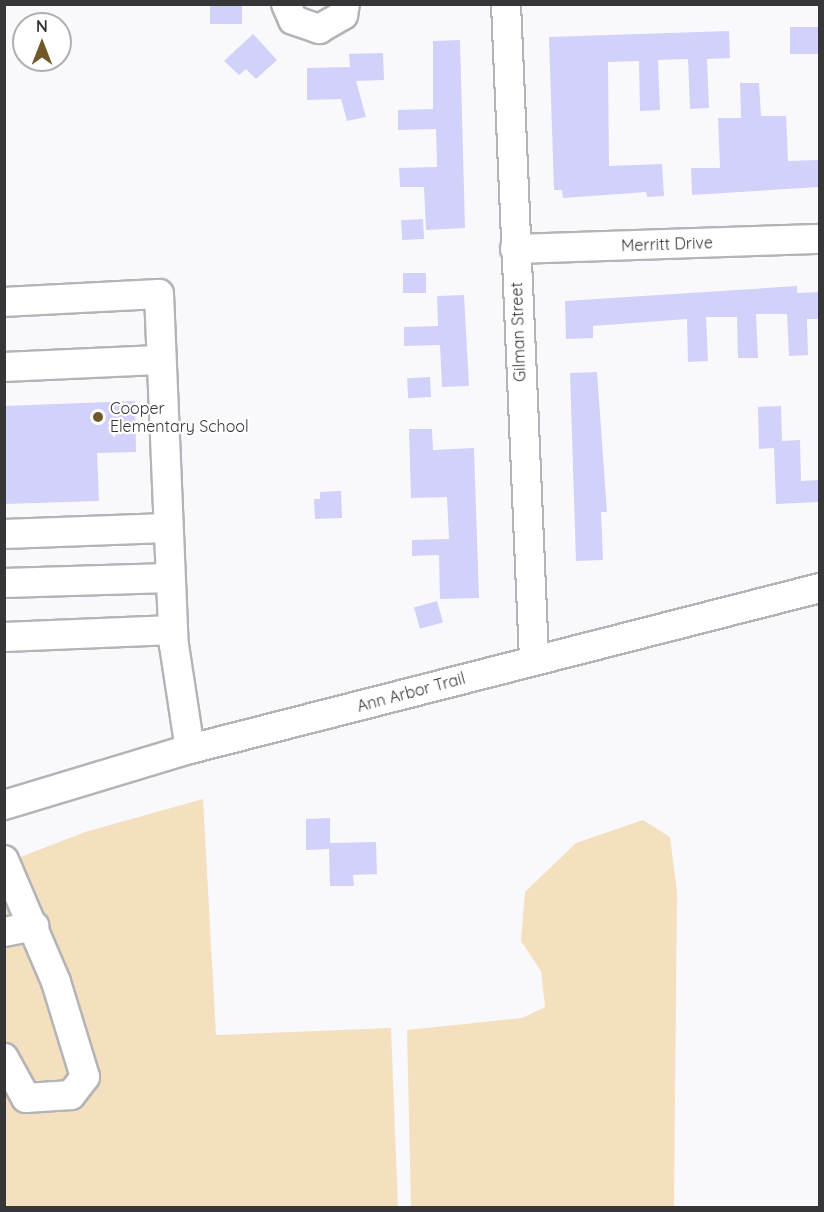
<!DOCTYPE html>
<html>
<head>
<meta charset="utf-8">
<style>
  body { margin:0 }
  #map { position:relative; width:824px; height:1212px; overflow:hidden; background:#f9f9fd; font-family:Quicksand,sans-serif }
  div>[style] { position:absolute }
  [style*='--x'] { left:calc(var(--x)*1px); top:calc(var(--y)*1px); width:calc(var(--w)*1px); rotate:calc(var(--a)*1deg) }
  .green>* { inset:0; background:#f4dfbe }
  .building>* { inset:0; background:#d2d1fa; transform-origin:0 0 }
  .roads { filter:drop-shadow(2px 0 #b4b4b7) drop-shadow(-2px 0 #b4b4b7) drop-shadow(0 2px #b4b4b7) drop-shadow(0 -2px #b4b4b7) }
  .minor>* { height:28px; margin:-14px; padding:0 14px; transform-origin:14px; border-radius:14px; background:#fff }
  .dots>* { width:16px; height:16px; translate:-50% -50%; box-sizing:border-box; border:3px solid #fff; border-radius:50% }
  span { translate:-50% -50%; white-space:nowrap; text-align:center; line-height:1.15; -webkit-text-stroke:4.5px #fff; paint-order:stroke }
  .street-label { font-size:16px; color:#363638 }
  .poi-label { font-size:16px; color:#363638 }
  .left { translate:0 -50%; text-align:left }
  .frame { position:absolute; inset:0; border:6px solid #363638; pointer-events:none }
  .north { position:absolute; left:12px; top:12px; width:60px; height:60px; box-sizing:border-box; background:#fff; border:2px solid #afafaf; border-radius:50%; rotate:0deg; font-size:16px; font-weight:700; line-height:24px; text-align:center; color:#363638 }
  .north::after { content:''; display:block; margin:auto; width:21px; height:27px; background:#725729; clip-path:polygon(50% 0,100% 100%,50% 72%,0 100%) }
</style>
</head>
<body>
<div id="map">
  <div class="green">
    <div style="clip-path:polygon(203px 799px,216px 1035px,391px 1028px,398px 1207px,5px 1208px,5px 863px,85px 832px)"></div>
    <div style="clip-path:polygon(643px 820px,670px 837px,677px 892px,674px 1207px,411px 1207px,407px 1030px,522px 1018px,545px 1007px,541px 971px,521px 941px,525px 892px,576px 843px)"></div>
  </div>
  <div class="building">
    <div style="left:210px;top:4px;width:32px;height:20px"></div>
    <div style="left:819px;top:27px;width:27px;height:29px;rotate:90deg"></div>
    <div style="clip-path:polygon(729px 31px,730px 58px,707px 59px,709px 108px,690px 109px,688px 59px,658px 60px,660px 110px,640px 111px,639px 61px,608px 62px,609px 166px,662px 164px,664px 196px,647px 197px,646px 192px,563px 198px,562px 190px,554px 190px,549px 37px)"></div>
    <div style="clip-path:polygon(253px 34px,277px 60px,256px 79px,246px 69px,239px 75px,224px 61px)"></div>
    <div style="clip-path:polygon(460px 40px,465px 228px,426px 230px,424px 187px,400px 187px,399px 168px,437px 167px,436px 129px,398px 130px,398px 110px,433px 109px,433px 41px)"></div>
    <div style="clip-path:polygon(383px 53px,384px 80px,356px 81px,366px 117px,347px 121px,341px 99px,307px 100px,307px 68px,350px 67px,349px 54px)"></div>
    <div style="clip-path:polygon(740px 83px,759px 83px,761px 116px,786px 116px,788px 161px,819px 160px,819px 187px,692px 195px,691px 168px,720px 168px,718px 118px,741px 118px)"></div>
    <div style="left:423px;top:219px;width:20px;height:22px;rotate:87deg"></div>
    <div style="left:403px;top:273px;width:23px;height:20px"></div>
    <div style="clip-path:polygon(797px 286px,797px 293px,819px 292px,819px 319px,807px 319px,808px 355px,789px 356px,787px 314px,756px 314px,758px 358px,738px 358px,737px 317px,706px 317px,708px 361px,688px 362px,687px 319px,593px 326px,593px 338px,566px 339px,565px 301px)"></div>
    <div style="clip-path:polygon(464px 295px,469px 386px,442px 387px,440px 345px,404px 346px,404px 327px,438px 326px,437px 296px)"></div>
    <div style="clip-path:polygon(597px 372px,607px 512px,601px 512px,603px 560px,576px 561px,570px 373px)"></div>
    <div style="left:430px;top:377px;width:20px;height:23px;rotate:87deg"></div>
    <div style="clip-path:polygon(135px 401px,136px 452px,97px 453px,99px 501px,4px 504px,4px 406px)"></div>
    <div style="clip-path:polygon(781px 406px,782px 441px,800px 440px,801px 481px,819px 480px,819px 502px,776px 504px,774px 448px,759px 449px,758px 407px)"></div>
    <div style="clip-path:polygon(409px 429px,432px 429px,433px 450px,474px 448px,479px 598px,440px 599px,439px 555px,412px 556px,412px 540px,449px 539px,447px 497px,411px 498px)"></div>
    <div style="clip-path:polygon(341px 491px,342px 518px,315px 519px,314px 499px,320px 499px,320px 492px)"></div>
    <div style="left:437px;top:601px;width:22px;height:24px;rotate:74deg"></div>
    <div style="clip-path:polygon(330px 818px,330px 843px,376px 842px,377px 874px,353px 875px,354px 886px,330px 886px,329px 849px,306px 850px,306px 819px)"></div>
  </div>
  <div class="roads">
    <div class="minor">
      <div style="--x:286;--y:4;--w:17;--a:66"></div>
      <div style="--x:293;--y:20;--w:28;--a:19"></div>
      <div style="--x:319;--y:29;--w:28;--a:-30"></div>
      <div style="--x:343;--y:15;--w:11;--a:-80"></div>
      <div style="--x:506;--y:4;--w:656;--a:87.55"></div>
      <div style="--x:515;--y:249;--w:305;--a:-1.9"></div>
      <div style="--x:4;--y:302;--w:155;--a:-3"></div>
      <div style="--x:159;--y:294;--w:351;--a:87.6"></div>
      <div style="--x:174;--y:645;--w:105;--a:81.3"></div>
      <div style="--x:4;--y:367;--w:157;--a:-2.6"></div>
      <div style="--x:4;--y:534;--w:163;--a:-2.1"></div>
      <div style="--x:4;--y:583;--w:166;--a:-1.7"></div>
      <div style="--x:4;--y:637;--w:169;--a:-2.4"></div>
      <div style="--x:4;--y:805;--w:194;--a:-16.8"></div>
      <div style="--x:190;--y:749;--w:650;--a:-14.34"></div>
      <div style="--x:4;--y:860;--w:133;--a:66.9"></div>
      <div style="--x:56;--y:982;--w:99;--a:73"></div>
      <div style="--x:85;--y:1077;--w:23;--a:128"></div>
      <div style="--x:71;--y:1095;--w:45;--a:176.2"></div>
      <div style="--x:26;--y:1098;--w:46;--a:-118.8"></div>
      <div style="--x:4;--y:932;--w:31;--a:-11"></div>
    </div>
  </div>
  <div class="dots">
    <div style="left:98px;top:417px;background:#725729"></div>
  </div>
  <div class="street-label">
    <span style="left:667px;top:244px;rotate:-2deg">Merritt Drive</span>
    <span style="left:518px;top:332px;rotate:-92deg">Gilman Street</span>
    <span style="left:411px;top:692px;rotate:-15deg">Ann Arbor Trail</span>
  </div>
  <div class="poi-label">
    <span class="left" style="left:110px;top:417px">Cooper<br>Elementary School</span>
  </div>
  <div class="frame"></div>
  <div class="north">N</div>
</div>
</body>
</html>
